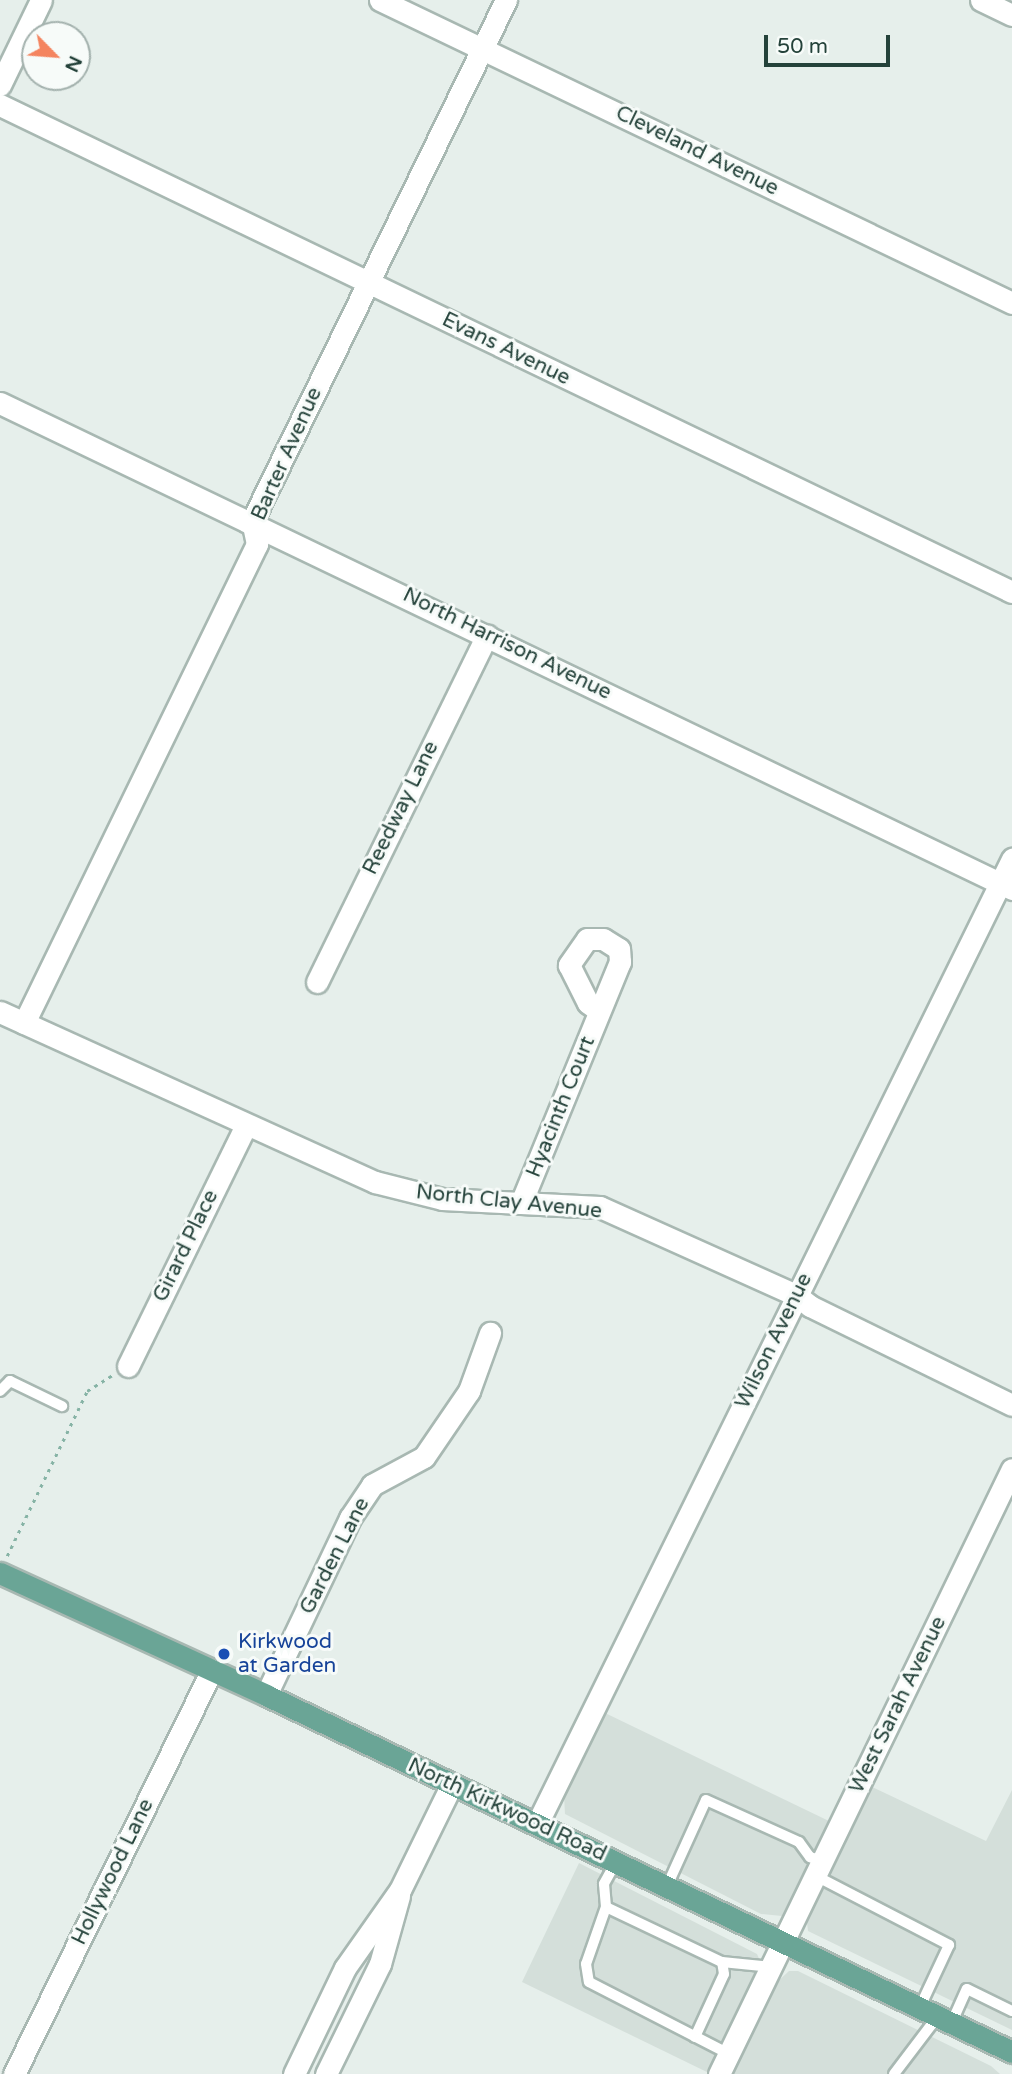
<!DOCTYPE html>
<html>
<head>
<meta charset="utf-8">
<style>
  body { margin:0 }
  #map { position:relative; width:1012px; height:2074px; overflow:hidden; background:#e6efeb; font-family:"Varela Round",sans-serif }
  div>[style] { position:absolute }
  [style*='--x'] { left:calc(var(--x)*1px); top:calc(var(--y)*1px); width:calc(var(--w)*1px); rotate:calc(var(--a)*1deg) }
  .built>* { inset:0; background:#d4dfda }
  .path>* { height:2.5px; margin-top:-1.25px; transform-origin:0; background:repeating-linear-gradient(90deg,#86b3a5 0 3.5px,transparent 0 8.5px) }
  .roads { filter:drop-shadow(2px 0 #a8b8b2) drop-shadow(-2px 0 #a8b8b2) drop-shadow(0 2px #a8b8b2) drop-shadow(0 -2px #a8b8b2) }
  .lane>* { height:10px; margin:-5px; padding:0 5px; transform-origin:5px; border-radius:5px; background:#fff }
  .street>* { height:21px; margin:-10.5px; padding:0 10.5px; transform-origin:10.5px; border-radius:10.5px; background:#fff }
  .primary>* { height:21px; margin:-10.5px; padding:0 10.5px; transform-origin:10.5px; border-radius:10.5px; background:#6aa596 }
  .dots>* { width:19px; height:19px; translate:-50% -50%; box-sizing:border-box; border:4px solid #f7fbf9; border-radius:50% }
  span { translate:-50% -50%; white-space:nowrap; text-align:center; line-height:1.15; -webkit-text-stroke:6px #f7fbf9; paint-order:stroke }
  .street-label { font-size:21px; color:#24423a }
  .transit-label { font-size:21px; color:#164399 }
  .left { translate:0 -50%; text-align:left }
  .north { position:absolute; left:21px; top:21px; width:70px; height:70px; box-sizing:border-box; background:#f7fbf9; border:2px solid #a3b1ad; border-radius:50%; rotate:115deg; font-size:19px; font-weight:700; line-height:28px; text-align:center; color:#24423a }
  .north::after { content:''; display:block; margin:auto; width:24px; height:32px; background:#f4845f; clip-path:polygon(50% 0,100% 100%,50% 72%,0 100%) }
  .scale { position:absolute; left:764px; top:35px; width:126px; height:32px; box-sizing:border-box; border:4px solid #24423a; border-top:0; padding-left:9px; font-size:21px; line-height:24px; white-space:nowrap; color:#24423a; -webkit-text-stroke:5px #f7fbf9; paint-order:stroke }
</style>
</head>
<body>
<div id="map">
  <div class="built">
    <div style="clip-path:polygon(603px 1712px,831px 1822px,782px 1916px,761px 1914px,565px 1814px,564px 1795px)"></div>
    <div style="clip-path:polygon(868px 1785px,986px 1841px,1012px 1790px,1012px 2030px,808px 1931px,806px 1914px)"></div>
    <div style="clip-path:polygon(579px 1863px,757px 1954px,761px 1963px,711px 2074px,522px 1982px)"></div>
    <div style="clip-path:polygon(789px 1971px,798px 1971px,991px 2066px,1000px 2074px,730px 2074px,774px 1985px)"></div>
  </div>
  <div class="path">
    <div style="--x:7;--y:1556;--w:183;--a:-64.1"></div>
    <div style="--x:87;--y:1391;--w:31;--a:-32"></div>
  </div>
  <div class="roads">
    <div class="lane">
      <div style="--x:0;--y:1391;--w:14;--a:-45"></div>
      <div style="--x:10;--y:1381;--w:58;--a:25.7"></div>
      <div style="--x:616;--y:1862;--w:25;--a:119"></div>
      <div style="--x:604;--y:1884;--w:23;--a:85"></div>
      <div style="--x:606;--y:1907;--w:60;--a:109.3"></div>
      <div style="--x:586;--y:1964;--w:18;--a:81"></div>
      <div style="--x:589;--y:1982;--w:157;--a:27.2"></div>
      <div style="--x:816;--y:1876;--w:150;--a:27.4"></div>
      <div style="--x:949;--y:1945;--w:68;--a:115.1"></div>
      <div style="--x:667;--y:1886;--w:94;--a:-65.6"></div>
      <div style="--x:706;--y:1800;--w:102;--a:24.3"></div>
      <div style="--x:799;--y:1842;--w:19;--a:54"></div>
      <div style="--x:810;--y:1857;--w:14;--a:17"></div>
      <div style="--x:606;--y:1907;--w:128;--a:25.4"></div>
      <div style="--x:722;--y:1962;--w:50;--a:5.7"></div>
      <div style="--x:952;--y:2022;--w:36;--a:-66"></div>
      <div style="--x:967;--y:1989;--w:50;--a:26.1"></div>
      <div style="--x:695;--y:2037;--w:69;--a:-65.3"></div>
      <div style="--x:724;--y:1974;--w:12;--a:-99"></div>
      <div style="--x:894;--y:2074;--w:73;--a:-52.8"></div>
    </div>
    <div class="street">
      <div style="--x:380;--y:0;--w:701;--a:25.61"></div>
      <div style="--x:981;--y:0;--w:34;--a:26"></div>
      <div style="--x:0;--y:85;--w:94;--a:-64.2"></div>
      <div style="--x:0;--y:105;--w:1123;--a:25.7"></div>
      <div style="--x:0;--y:403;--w:1123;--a:25.65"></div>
      <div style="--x:317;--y:982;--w:386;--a:-63.9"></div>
      <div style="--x:0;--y:1012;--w:412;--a:24.4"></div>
      <div style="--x:375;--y:1182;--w:69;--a:14.2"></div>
      <div style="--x:442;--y:1199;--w:158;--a:2.9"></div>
      <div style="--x:600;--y:1207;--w:215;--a:24.2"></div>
      <div style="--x:796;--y:1295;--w:18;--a:38"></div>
      <div style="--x:810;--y:1306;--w:225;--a:26.1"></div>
      <div style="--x:24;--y:1023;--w:533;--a:-64.06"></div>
      <div style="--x:257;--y:544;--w:24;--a:-102"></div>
      <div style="--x:252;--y:521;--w:580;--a:-64.01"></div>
      <div style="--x:521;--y:1203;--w:261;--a:-67.7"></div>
      <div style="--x:620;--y:962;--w:13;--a:-94"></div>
      <div style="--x:619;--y:949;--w:19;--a:-148"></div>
      <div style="--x:603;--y:939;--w:16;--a:180"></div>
      <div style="--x:587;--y:939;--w:32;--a:125"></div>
      <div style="--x:569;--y:965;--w:42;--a:63.4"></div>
      <div style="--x:588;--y:1003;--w:12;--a:35"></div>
      <div style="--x:128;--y:1366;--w:266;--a:-63.9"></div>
      <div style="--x:266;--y:1695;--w:196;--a:-64.6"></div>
      <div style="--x:350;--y:1518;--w:40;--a:-56"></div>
      <div style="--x:372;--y:1485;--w:59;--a:-28.3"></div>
      <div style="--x:424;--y:1457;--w:80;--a:-55.7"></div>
      <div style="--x:469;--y:1391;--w:62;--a:-70.1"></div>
      <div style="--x:537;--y:1824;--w:1076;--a:-63.79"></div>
      <div style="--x:14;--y:2074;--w:450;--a:-63.9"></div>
      <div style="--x:294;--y:2074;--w:118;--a:-64.3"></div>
      <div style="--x:345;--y:1968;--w:95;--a:-54.8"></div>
      <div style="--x:400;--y:1890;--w:118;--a:-63.9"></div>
      <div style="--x:326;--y:2074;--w:123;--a:-63.9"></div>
      <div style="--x:380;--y:1964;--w:71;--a:-74.4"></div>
      <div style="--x:719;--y:2074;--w:672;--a:-64.16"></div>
    </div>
    <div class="primary">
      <div style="--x:0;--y:1573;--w:293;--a:24.6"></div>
      <div style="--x:266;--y:1695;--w:827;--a:25.57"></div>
    </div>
  </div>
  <div class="dots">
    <div style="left:224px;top:1654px;background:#1a4fb4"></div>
  </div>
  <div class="street-label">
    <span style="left:697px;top:151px;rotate:26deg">Cleveland Avenue</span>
    <span style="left:506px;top:349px;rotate:26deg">Evans Avenue</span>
    <span style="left:287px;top:454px;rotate:-66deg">Barter Avenue</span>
    <span style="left:507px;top:644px;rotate:26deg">North Harrison Avenue</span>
    <span style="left:401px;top:808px;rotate:-64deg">Reedway Lane</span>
    <span style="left:561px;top:1107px;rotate:-68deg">Hyacinth Court</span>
    <span style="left:509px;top:1202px;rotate:6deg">North Clay Avenue</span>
    <span style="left:186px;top:1246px;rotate:-64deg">Girard Place</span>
    <span style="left:774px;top:1341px;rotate:-64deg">Wilson Avenue</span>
    <span style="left:335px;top:1556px;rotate:-63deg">Garden Lane</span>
    <span style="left:898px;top:1705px;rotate:-64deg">West Sarah Avenue</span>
    <span style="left:507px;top:1810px;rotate:25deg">North Kirkwood Road</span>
    <span style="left:113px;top:1872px;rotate:-64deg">Hollywood Lane</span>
  </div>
  <div class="transit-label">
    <span class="left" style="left:238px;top:1654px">Kirkwood<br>at Garden</span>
  </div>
  <div class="north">N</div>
  <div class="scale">50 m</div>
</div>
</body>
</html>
